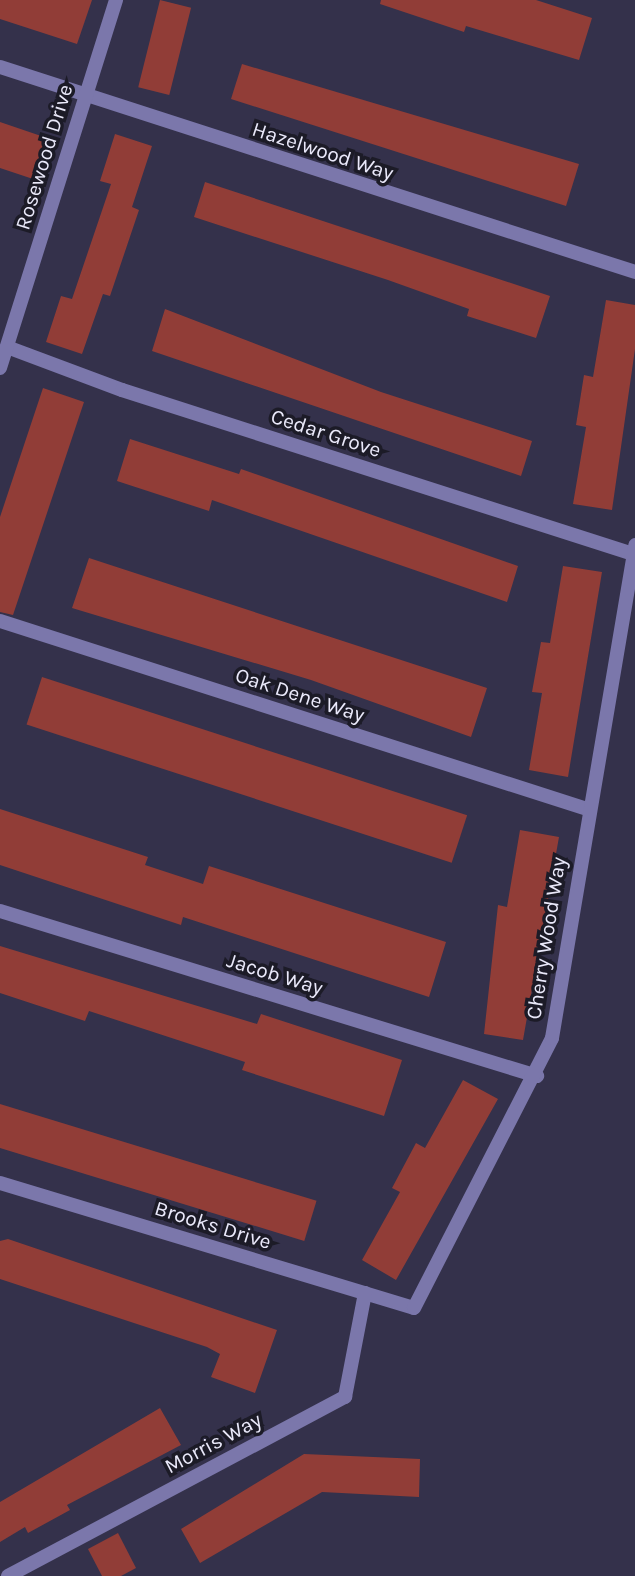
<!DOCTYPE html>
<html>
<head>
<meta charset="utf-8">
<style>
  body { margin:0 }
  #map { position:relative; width:635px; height:1576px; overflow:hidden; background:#34314b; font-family:Karla,sans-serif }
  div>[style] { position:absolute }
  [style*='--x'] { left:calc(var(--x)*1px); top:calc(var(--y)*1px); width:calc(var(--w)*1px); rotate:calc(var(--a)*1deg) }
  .building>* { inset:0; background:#913d37; transform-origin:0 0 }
  .street>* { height:14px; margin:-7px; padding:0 7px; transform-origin:7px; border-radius:7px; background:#7b77ab }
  span { translate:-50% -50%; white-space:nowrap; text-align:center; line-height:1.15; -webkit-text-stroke:7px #1c1b27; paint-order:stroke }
  .street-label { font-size:21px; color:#eae9fa }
</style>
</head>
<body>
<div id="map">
  <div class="building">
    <div style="clip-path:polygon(0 0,92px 0,77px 44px,0 19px)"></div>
    <div style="left:160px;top:0;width:32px;height:90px;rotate:14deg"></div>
    <div style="clip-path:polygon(381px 0,536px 0,592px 18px,579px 60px,466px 26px,464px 32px,380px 4px)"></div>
    <div style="clip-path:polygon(242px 64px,579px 164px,566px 206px,231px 99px)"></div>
    <div style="clip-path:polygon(0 122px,47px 138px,33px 179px,0 168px)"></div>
    <div style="clip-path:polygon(115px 134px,152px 146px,132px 207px,139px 210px,110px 296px,103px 294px,82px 354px,46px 342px,61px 296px,72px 299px,111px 184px,100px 181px)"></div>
    <div style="clip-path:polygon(205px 182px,550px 296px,536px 338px,467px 316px,469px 309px,388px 280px,194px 217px)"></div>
    <div style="clip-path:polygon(606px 300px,635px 305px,635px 349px,612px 510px,573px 504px,586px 427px,576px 425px,584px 375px,593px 377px)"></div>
    <div style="clip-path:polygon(165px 309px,381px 392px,532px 441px,521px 476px,152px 351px)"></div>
    <div style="clip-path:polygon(43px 388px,84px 402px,13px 615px,0 612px,0 517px)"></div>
    <div style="clip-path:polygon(130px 439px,239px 474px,241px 469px,518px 566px,507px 602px,212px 500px,209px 511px,117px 481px)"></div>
    <div style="clip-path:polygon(89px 558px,487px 688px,471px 737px,311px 680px,72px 608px)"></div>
    <div style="clip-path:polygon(563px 566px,602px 572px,568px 777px,529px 770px,542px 693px,532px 692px,541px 642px,550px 643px)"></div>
    <div style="left:42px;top:677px;width:447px;height:50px;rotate:18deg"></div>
    <div style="clip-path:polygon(0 809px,148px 857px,145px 865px,203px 884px,209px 866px,446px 942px,429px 997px,183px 917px,181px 925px,0 865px)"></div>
    <div style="clip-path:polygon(520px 830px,559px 837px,523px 1040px,484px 1034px,498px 905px,507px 907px)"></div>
    <div style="clip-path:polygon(0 946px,257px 1024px,261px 1014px,402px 1060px,384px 1116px,242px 1070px,245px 1062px,89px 1011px,85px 1021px,0 993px)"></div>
    <div style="clip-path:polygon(463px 1080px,498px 1099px,396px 1280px,362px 1260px,400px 1192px,392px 1188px,416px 1143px,425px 1148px)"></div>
    <div style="left:0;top:1104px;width:331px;height:42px;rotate:17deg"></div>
    <div style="clip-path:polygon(8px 1239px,277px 1330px,255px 1393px,211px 1377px,220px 1354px,207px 1347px,0 1279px,0 1241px)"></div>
    <div style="clip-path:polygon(160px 1408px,181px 1445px,67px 1505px,70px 1510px,28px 1533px,25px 1527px,0 1542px,0 1502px)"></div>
    <div style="clip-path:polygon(304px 1454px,420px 1459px,419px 1497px,322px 1492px,200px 1563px,181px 1529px)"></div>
    <div style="clip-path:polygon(118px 1533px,136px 1568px,121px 1576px,102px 1576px,88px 1549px)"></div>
  </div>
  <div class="street">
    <div style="--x:0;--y:67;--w:667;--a:17.89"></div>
    <div style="--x:7;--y:347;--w:123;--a:20.5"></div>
    <div style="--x:122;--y:390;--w:537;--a:17.79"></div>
    <div style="--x:0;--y:368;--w:386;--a:-72.5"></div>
    <div style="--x:0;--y:621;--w:616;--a:17.76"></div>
    <div style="--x:0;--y:911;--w:562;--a:17.08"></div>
    <div style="--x:0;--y:1183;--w:432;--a:16.8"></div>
    <div style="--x:414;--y:1308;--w:303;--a:-62.9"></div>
    <div style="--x:552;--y:1038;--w:500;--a:-80.4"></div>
    <div style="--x:8;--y:1576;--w:382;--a:-28"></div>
    <div style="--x:345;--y:1397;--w:106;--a:-79.1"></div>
  </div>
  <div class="street-label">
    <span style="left:323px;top:151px;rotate:18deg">Hazelwood Way</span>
    <span style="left:44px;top:157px;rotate:-73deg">Rosewood Drive</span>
    <span style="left:326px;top:433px;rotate:18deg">Cedar Grove</span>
    <span style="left:300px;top:695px;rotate:18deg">Oak Dene Way</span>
    <span style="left:546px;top:938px;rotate:-81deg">Cherry Wood Way</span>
    <span style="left:275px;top:974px;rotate:17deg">Jacob Way</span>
    <span style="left:213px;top:1225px;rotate:17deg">Brooks Drive</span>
    <span style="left:213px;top:1443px;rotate:-28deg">Morris Way</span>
  </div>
</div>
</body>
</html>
